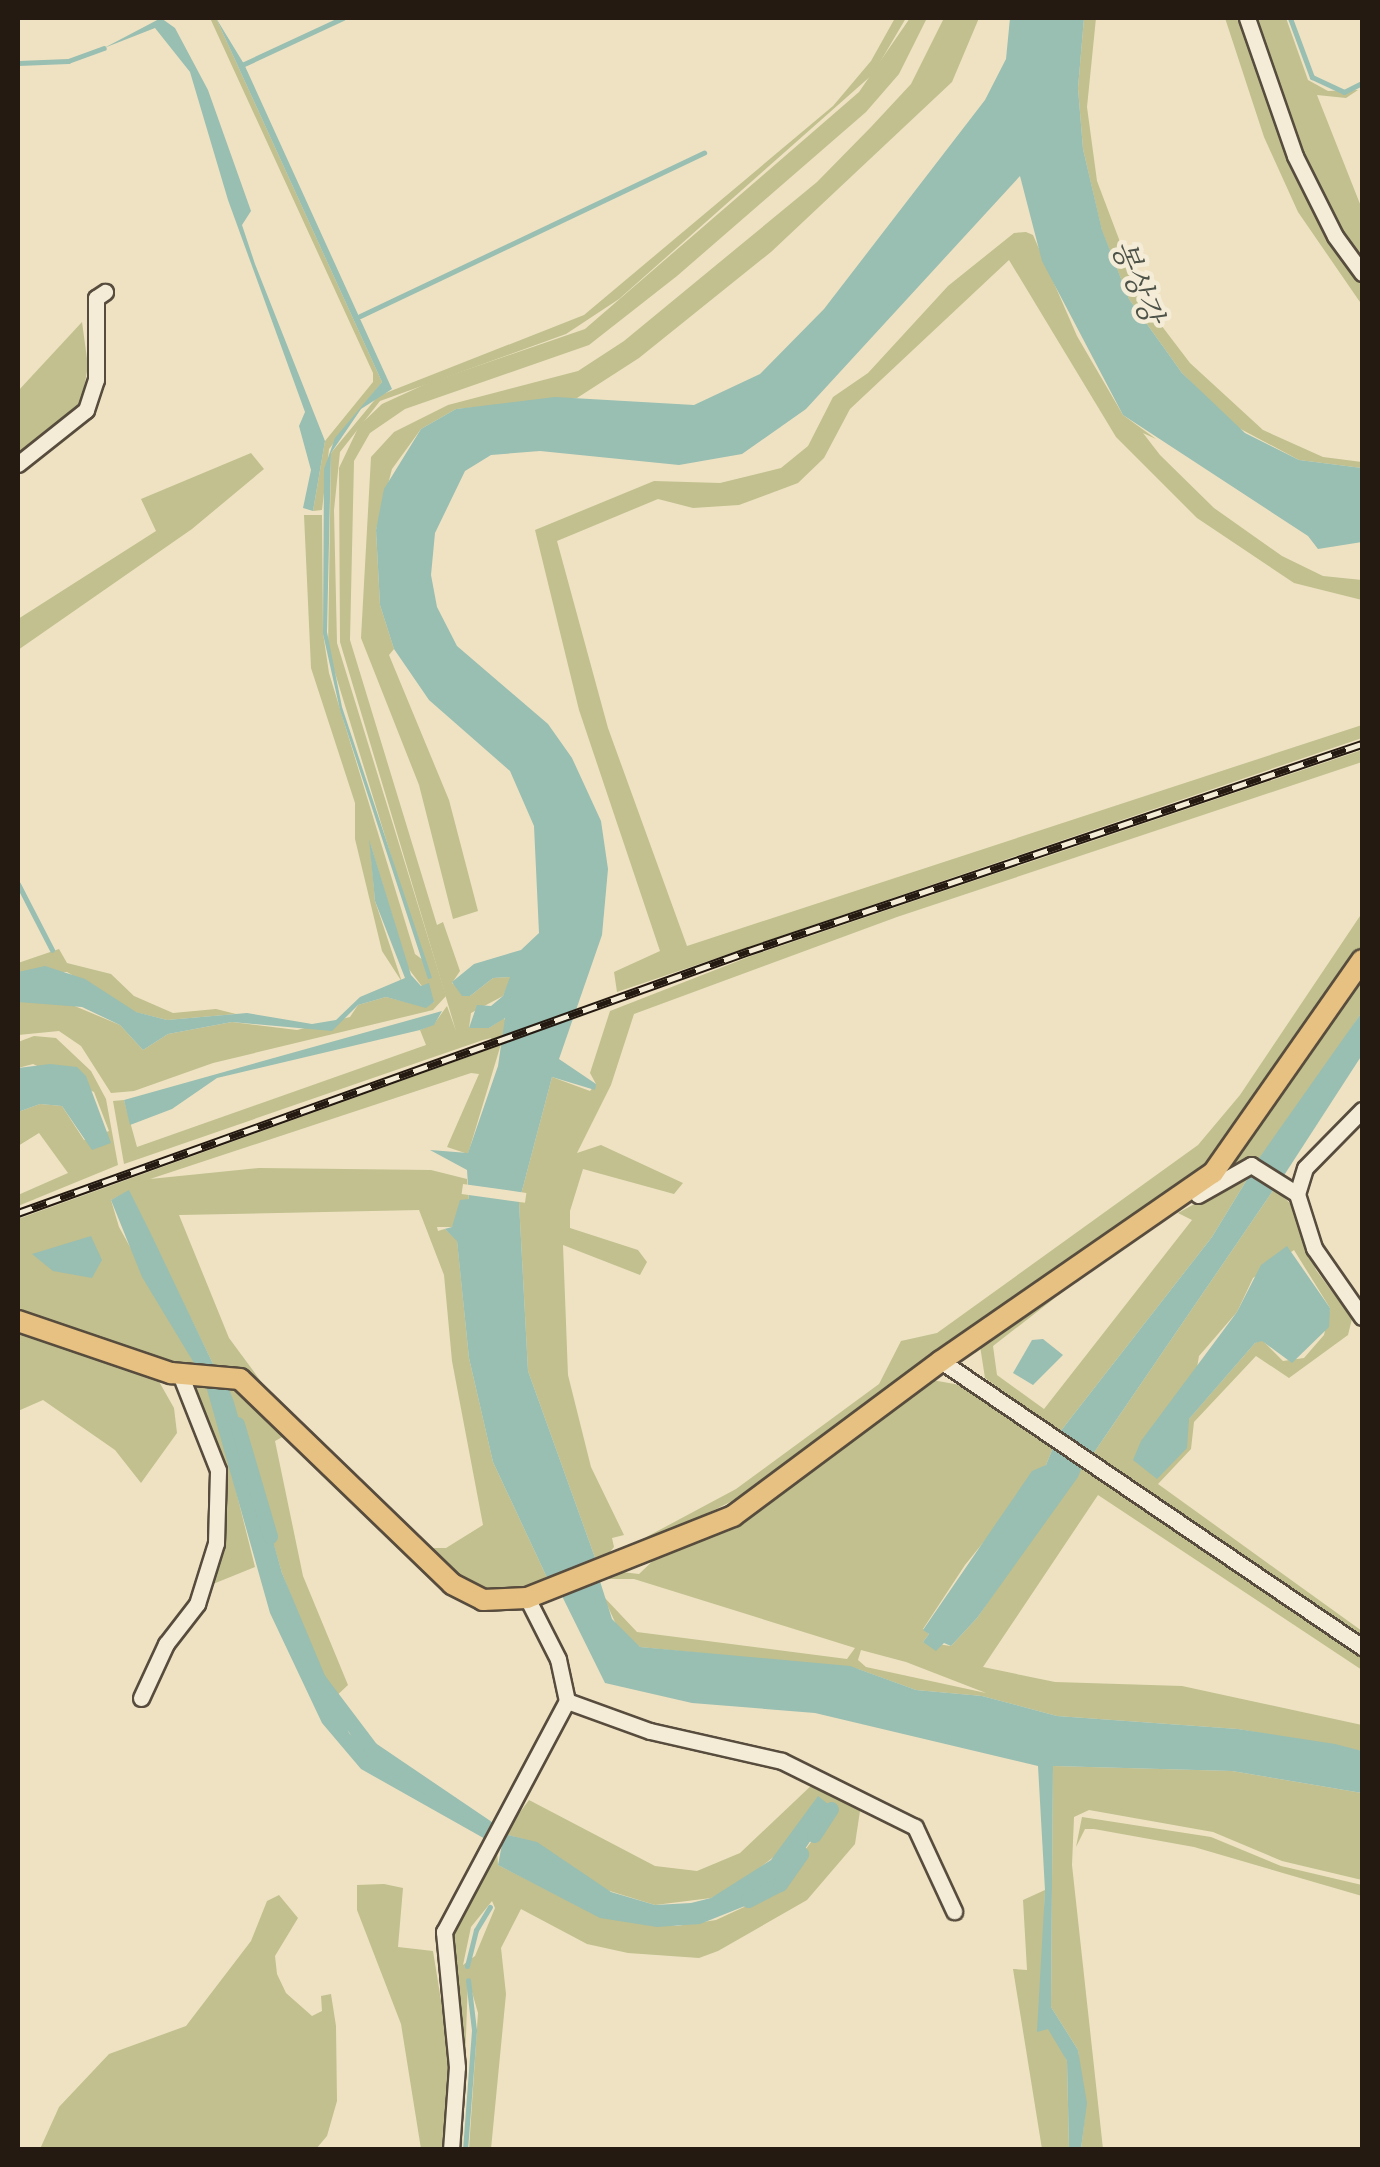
<!DOCTYPE html>
<html>
<head>
<meta charset="utf-8">
<style>
  body { margin:0 }
  #map { position:relative; width:1380px; height:2167px; overflow:hidden; background:#eee2c2; font-family:"IM FELL French Canon","Noto Serif KR",serif }
  div>[style] { position:absolute }
  [style*='--x'] { left:calc(var(--x)*1px); top:calc(var(--y)*1px); width:calc(var(--w)*1px); rotate:calc(var(--a)*1deg) }
  .green>* { inset:0; background:#c1c08e }
  .water>* { inset:0; background:#99beb2 }
  .pier>* { inset:0; background:#eee2c2; transform-origin:0 0 }
  .stream>* { height:5px; margin:-2.5px; padding:0 2.5px; transform-origin:2.5px; border-radius:2.5px; background:#99beb2 }
  .canal>* { height:15px; margin:-7.5px; padding:0 7.5px; transform-origin:7.5px; border-radius:7.5px; background:#99beb2 }
  .roads { filter:drop-shadow(2px 0 #574c3d) drop-shadow(-2px 0 #574c3d) drop-shadow(0 2px #574c3d) drop-shadow(0 -2px #574c3d) }
  .minor>* { height:15px; margin:-7.5px; padding:0 7.5px; transform-origin:7.5px; border-radius:7.5px; background:#f4ecd7 }
  .major>* { height:20px; margin:-10px; padding:0 10px; transform-origin:10px; border-radius:10px; background:#e7c181 }
  .rail>* { height:9px; margin-top:-4.5px; transform-origin:0; background:repeating-linear-gradient(90deg,#f4ecd7 0 15px,#251a11 0 30px); box-sizing:border-box; border-block:2px solid #251a11 }
  span { translate:-50% -50%; white-space:nowrap; text-align:center; line-height:1.15; -webkit-text-stroke:9px #f4ecd7; paint-order:stroke }
  .water-label { font-size:30px; color:#4e5349; font-style:italic }
  .frame { position:absolute; inset:0; border:20px solid #251a11; pointer-events:none }
</style>
</head>
<body>
<div id="map">
  <div class="green">
    <div style="clip-path:polygon(210px 18px,216px 18px,382px 382px,329px 449px,322px 510px,313px 511px,325px 441px,373px 382px,373px 373px)"></div>
    <div style="clip-path:polygon(895px 18px,906px 18px,873px 74px,619px 299px,566px 334px,380px 401px,340px 452px,334px 510px,337px 643px,446px 996px,433px 1010px,213px 1063px,134px 1091px,111px 1093px,81px 1046px,59px 1031px,18px 1035px,18px 1002px,35px 999px,65px 1002px,120px 1025px,143px 1050px,168px 1034px,232px 1022px,297px 1030px,350px 1017px,358px 1005px,386px 997px,426px 1007px,434px 1002px,408px 968px,370px 843px,375px 901px,402px 982px,382px 951px,355px 839px,355px 803px,311px 668px,304px 515px,322px 515px,323px 633px,329px 673px,415px 954px,423px 960px,328px 650px,331px 453px,378px 396px,584px 315px,833px 106px,871px 61px)"></div>
    <div style="clip-path:polygon(910px 18px,927px 18px,899px 74px,866px 112px,677px 276px,589px 345px,405px 409px,370px 433px,354px 461px,350px 640px,437px 925px,443px 922px,460px 971px,452px 983px,470px 996px,493px 978px,511px 977px,503px 996px,471px 1013px,469px 1028px,489px 1028px,504px 1018px,507px 1024px,468px 1154px,447px 1147px,479px 1074px,471px 1073px,150px 1179px,259px 1168px,431px 1170px,467px 1179px,469px 1200px,452px 1227px,437px 1227px,438px 1231px,445px 1229px,457px 1240px,469px 1358px,493px 1462px,550px 1584px,523px 1594px,480px 1595px,421px 1548px,446px 1548px,483px 1525px,452px 1361px,444px 1275px,419px 1210px,179px 1215px,229px 1338px,274px 1399px,233px 1368px,215px 1368px,129px 1191px,111px 1200px,119px 1227px,197px 1368px,18px 1315px,18px 1219px,493px 1048px,491px 1038px,483px 1040px,124px 1164px,113px 1101px,124px 1100px,137px 1147px,426px 1045px,420px 1030px,434px 1024px,447px 1006px,456px 1031px,340px 642px,339px 468px,359px 426px,382px 404px,428px 383px,585px 329px,859px 92px)"></div>
    <div style="clip-path:polygon(944px 18px,979px 18px,952px 82px,771px 252px,639px 358px,577px 398px,456px 409px,421px 429px,392px 469px,376px 530px,380px 605px,394px 649px,389px 655px,449px 800px,478px 911px,453px 919px,419px 785px,361px 638px,371px 457px,394px 432px,448px 405px,578px 371px,624px 341px,817px 182px,871px 127px,911px 84px)"></div>
    <div style="clip-path:polygon(1084px 18px,1096px 18px,1087px 107px,1097px 181px,1142px 300px,1190px 363px,1263px 430px,1323px 457px,1362px 462px,1362px 468px,1299px 460px,1235px 426px,1182px 373px,1129px 299px,1102px 231px,1083px 149px,1078px 88px)"></div>
    <div style="clip-path:polygon(1225px 18px,1240px 18px,1282px 136px,1362px 278px,1362px 305px,1298px 212px,1264px 137px)"></div>
    <div style="clip-path:polygon(1250px 18px,1286px 18px,1308px 80px,1328px 91px,1358px 90px,1346px 98px,1317px 95px,1362px 209px,1362px 267px,1306px 169px)"></div>
    <div style="clip-path:polygon(1026px 232px,1033px 235px,1077px 336px,1123px 415px,1156px 439px,1143px 433px,1160px 455px,1214px 508px,1282px 556px,1323px 576px,1362px 580px,1362px 600px,1294px 583px,1197px 518px,1116px 437px,1009px 260px,850px 409px,824px 458px,798px 483px,739px 505px,693px 508px,658px 499px,557px 541px,608px 728px,687px 946px,1362px 725px,1362px 738px,617px 992px,614px 972px,660px 951px,579px 710px,535px 530px,654px 481px,720px 483px,781px 468px,808px 446px,833px 397px,868px 373px,948px 286px,1014px 233px)"></div>
    <div style="clip-path:polygon(82px 322px,88px 366px,81px 404px,18px 456px,18px 391px)"></div>
    <div style="clip-path:polygon(251px 453px,264px 469px,192px 529px,18px 650px,18px 619px,156px 531px,141px 499px)"></div>
    <div style="clip-path:polygon(1362px 750px,1362px 762px,897px 917px,634px 1014px,611px 1085px,577px 1153px,601px 1145px,683px 1183px,674px 1194px,583px 1169px,570px 1211px,570px 1228px,638px 1250px,647px 1262px,640px 1275px,563px 1245px,568px 1375px,591px 1467px,624px 1535px,612px 1538px,614px 1547px,598px 1566px,528px 1371px,519px 1202px,552px 1077px,590px 1091px,596px 1084px,590px 1073px,610px 1011px,751px 956px)"></div>
    <div style="clip-path:polygon(1362px 913px,1362px 945px,1215px 1157px,734px 1500px,657px 1539px,637px 1542px,736px 1489px,879px 1384px,901px 1341px,937px 1333px,1198px 1145px,1240px 1095px)"></div>
    <div style="clip-path:polygon(59px 949px,67px 963px,111px 974px,134px 996px,173px 1013px,216px 1009px,236px 1014px,167px 1020px,135px 1012px,67px 972px,18px 972px,18px 963px)"></div>
    <div style="clip-path:polygon(1362px 969px,1362px 1012px,1297px 1108px,1257px 1161px,1244px 1159px,1217px 1176px)"></div>
    <div style="clip-path:polygon(34px 1036px,56px 1038px,91px 1071px,106px 1099px,118px 1165px,18px 1206px,18px 1195px,68px 1173px,39px 1133px,18px 1146px,18px 1112px,40px 1104px,62px 1106px,84px 1140px,109px 1131px,94px 1092px,33px 1064px,18px 1068px,18px 1042px)"></div>
    <div style="clip-path:polygon(1251px 1173px,1212px 1237px,1060px 1432px,985px 1378px,980px 1346px,1096px 1266px,993px 1346px,997px 1375px,1044px 1409px,1192px 1220px,1178px 1213px)"></div>
    <div style="clip-path:polygon(evenodd,1274px 1189px,1291px 1204px,1316px 1270px,1352px 1319px,1348px 1335px,1289px 1378px,1256px 1356px,1194px 1422px,1191px 1449px,1158px 1484px,1362px 1631px,1362px 1640px,1093px 1454px,1274px 1189px,1294px 1250px,1330px 1308px,1324px 1335px,1304px 1358px,1283px 1361px,1262px 1340px,1255px 1343px,1188px 1420px,1199px 1356px,1237px 1312px,1253px 1278px,1294px 1250px)"></div>
    <div style="clip-path:polygon(18px 1325px,153px 1371px,174px 1408px,177px 1433px,141px 1483px,115px 1450px,43px 1400px,18px 1411px)"></div>
    <div style="clip-path:polygon(188px 1378px,204px 1379px,213px 1399px,255px 1567px,213px 1584px,224px 1536px,214px 1442px)"></div>
    <div style="clip-path:polygon(evenodd,932px 1380px,977px 1388px,1055px 1443px,1046px 1465px,965px 1565px,923px 1629px,929px 1634px,923px 1642px,951px 1646px,977px 1618px,1084px 1462px,1362px 1654px,1362px 1670px,1098px 1495px,983px 1667px,1055px 1682px,1182px 1686px,1362px 1725px,1362px 1751px,1238px 1729px,1057px 1716px,982px 1696px,916px 1690px,858px 1669px,640px 1647px,620px 1633px,603px 1596px,637px 1632px,847px 1659px,855px 1648px,634px 1579px,599px 1579px,613px 1571px,639px 1574px,659px 1555px,932px 1380px,861px 1650px,906px 1662px,986px 1693px,866px 1667px,858px 1660px,861px 1650px)"></div>
    <div style="clip-path:polygon(226px 1381px,240px 1385px,288px 1434px,275px 1441px,303px 1576px,348px 1685px,332px 1700px,282px 1573px)"></div>
    <div style="clip-path:polygon(1053px 1766px,1232px 1771px,1362px 1793px,1362px 1880px,1282px 1861px,1213px 1832px,1089px 1810px,1074px 1817px,1072px 1865px,1103px 2149px,1081px 2149px,1085px 2115px,1078px 2050px,1051px 2007px)"></div>
    <div style="clip-path:polygon(evenodd,815px 1782px,860px 1811px,855px 1844px,807px 1900px,718px 1951px,699px 1958px,628px 1953px,587px 1944px,521px 1909px,501px 1948px,506px 1994px,491px 2149px,469px 2149px,478px 2013px,468px 1978px,462px 2149px,454px 2150px,447px 1933px,497px 1850px,498px 1865px,600px 1917px,677px 1926px,716px 1920px,755px 1902px,795px 1864px,822px 1827px,818px 1797px,780px 1852px,743px 1881px,711px 1898px,655px 1905px,600px 1888px,537px 1843px,504px 1834px,529px 1800px,655px 1866px,697px 1871px,740px 1853px,815px 1782px,492px 1901px,495px 1908px,475px 1956px,463px 1965px,471px 1927px,492px 1901px)"></div>
    <div style="clip-path:polygon(1082px 1817px,1211px 1837px,1281px 1866px,1362px 1885px,1362px 1896px,1194px 1847px,1094px 1829px,1085px 1829px,1076px 1847px)"></div>
    <div style="clip-path:polygon(384px 1884px,403px 1888px,398px 1947px,433px 1951px,449px 2050px,444px 2149px,421px 2149px,401px 2024px,357px 1910px,357px 1885px)"></div>
    <div style="clip-path:polygon(1045px 1890px,1041px 2008px,1067px 2061px,1069px 2149px,1042px 2149px,1013px 1969px,1027px 1970px,1023px 1900px)"></div>
    <div style="clip-path:polygon(279px 1895px,298px 1918px,275px 1956px,277px 1974px,286px 1993px,312px 2016px,322px 2011px,321px 1996px,331px 1994px,336px 2026px,337px 2101px,327px 2136px,316px 2149px,40px 2149px,59px 2107px,109px 2054px,186px 2026px,251px 1941px,267px 1901px)"></div>
  </div>
  <div class="water">
    <div style="clip-path:polygon(161px 18px,175px 28px,208px 90px,251px 211px,242px 225px,255px 264px,325px 441px,313px 511px,303px 508px,311px 470px,299px 426px,305px 412px,228px 200px,190px 72px,155px 28px,104px 48px)"></div>
    <div style="clip-path:polygon(216px 18px,244px 64px,392px 389px,361px 409px,331px 453px,327px 632px,342px 707px,432px 978px,428px 979px,340px 710px,323px 634px,324px 469px,335px 438px,382px 382px)"></div>
    <div style="clip-path:polygon(1010px 18px,1084px 18px,1078px 88px,1083px 149px,1102px 230px,1129px 299px,1182px 373px,1245px 433px,1299px 460px,1362px 468px,1362px 542px,1318px 549px,1308px 536px,1123px 415px,1042px 261px,1020px 176px,806px 409px,742px 454px,679px 465px,540px 451px,491px 455px,465px 471px,435px 533px,431px 575px,437px 607px,457px 646px,548px 724px,572px 758px,601px 821px,608px 869px,602px 935px,559px 1059px,596px 1084px,595px 1090px,552px 1077px,519px 1202px,528px 1371px,598px 1566px,550px 1584px,493px 1462px,469px 1358px,457px 1241px,445px 1229px,437px 1231px,452px 1227px,460px 1200px,469px 1199px,467px 1170px,430px 1150px,468px 1153px,498px 1066px,505px 1018px,489px 1028px,469px 1028px,477px 1005px,491px 1006px,503px 996px,510px 977px,493px 978px,470px 996px,462px 996px,452px 982px,474px 964px,521px 950px,539px 933px,534px 826px,510px 771px,429px 700px,394px 649px,380px 605px,376px 530px,384px 489px,421px 429px,456px 409px,555px 397px,694px 405px,760px 374px,824px 309px,985px 100px,1006px 59px)"></div>
    <div style="clip-path:polygon(369px 839px,411px 975px,421px 986px,429px 983px,434px 1002px,426px 1008px,386px 997px,358px 1005px,332px 1031px,232px 1022px,168px 1034px,143px 1050px,120px 1025px,82px 1007px,18px 1002px,18px 972px,45px 966px,85px 979px,136px 1012px,167px 1020px,247px 1013px,312px 1024px,336px 1020px,360px 997px,405px 978px,375px 901px)"></div>
    <div style="clip-path:polygon(442px 1011px,434px 1025px,420px 1030px,217px 1078px,172px 1109px,130px 1125px,124px 1100px)"></div>
    <div style="clip-path:polygon(1362px 1012px,1362px 1055px,1281px 1180px,1257px 1161px)"></div>
    <div style="clip-path:polygon(50px 1064px,77px 1067px,86px 1076px,111px 1143px,92px 1150px,62px 1106px,40px 1104px,18px 1112px,18px 1068px)"></div>
    <div style="clip-path:polygon(1251px 1173px,1274px 1189px,1093px 1454px,1060px 1432px,1212px 1237px)"></div>
    <div style="clip-path:polygon(129px 1190px,150px 1232px,215px 1368px,197px 1368px,142px 1277px,111px 1200px)"></div>
    <div style="clip-path:polygon(91px 1236px,102px 1260px,92px 1278px,53px 1271px,32px 1254px)"></div>
    <div style="clip-path:polygon(1287px 1246px,1330px 1308px,1329px 1327px,1292px 1363px,1262px 1341px,1255px 1343px,1189px 1419px,1187px 1448px,1157px 1479px,1133px 1460px,1141px 1441px,1237px 1312px,1261px 1265px)"></div>
    <div style="clip-path:polygon(1043px 1339px,1063px 1355px,1033px 1385px,1013px 1373px,1032px 1340px)"></div>
    <div style="clip-path:polygon(204px 1379px,226px 1381px,234px 1402px,282px 1573px,349px 1733px,388px 1766px,494px 1829px,487px 1840px,361px 1769px,322px 1723px,270px 1613px)"></div>
    <div style="clip-path:polygon(1055px 1443px,1084px 1462px,1078px 1477px,977px 1618px,951px 1646px,944px 1643px,936px 1651px,923px 1642px,929px 1634px,923px 1630px,1032px 1471px,1046px 1465px)"></div>
    <div style="clip-path:polygon(598px 1575px,612px 1619px,640px 1647px,850px 1666px,916px 1690px,982px 1696px,1057px 1716px,1238px 1729px,1335px 1744px,1362px 1751px,1362px 1793px,1232px 1771px,1053px 1766px,1051px 2007px,1078px 2050px,1087px 2103px,1081px 2149px,1069px 2149px,1067px 2061px,1048px 2029px,1037px 2032px,1045px 1890px,1038px 1766px,815px 1713px,692px 1703px,605px 1683px,559px 1590px)"></div>
    <div style="clip-path:polygon(818px 1796px,828px 1804px,821px 1814px,825px 1819px,795px 1864px,755px 1902px,700px 1924px,657px 1927px,600px 1918px,498px 1865px,504px 1834px,537px 1842px,611px 1892px,655px 1905px,691px 1903px,711px 1898px,771px 1860px)"></div>
  </div>
  <div class="pier">
    <div style="left:463px;top:1184px;width:64px;height:10px;rotate:8deg"></div>
  </div>
  <div class="stream">
    <div style="--x:1290;--y:18;--w:63;--a:69.6"></div>
    <div style="--x:1312;--y:77;--w:35;--a:25"></div>
    <div style="--x:1344;--y:92;--w:20;--a:-27"></div>
    <div style="--x:18;--y:63;--w:50;--a:-2.3"></div>
    <div style="--x:68;--y:61;--w:38;--a:-20"></div>
    <div style="--x:244;--y:64;--w:109;--a:-24.9"></div>
    <div style="--x:360;--y:316;--w:381;--a:-25.4"></div>
    <div style="--x:18;--y:884;--w:74;--a:62.7"></div>
    <div style="--x:467;--y:1966;--w:37;--a:-76"></div>
    <div style="--x:476;--y:1930;--w:27;--a:-59"></div>
    <div style="--x:465;--y:2150;--w:120;--a:-85.7"></div>
    <div style="--x:474;--y:2030;--w:50;--a:-96.8"></div>
  </div>
  <div class="canal">
    <div style="--x:237;--y:1424;--w:117;--a:73.6"></div>
    <div style="--x:315;--y:1675;--w:93;--a:52.9"></div>
    <div style="--x:371;--y:1749;--w:139;--a:34.1"></div>
    <div style="--x:814;--y:1835;--w:31;--a:-57"></div>
    <div style="--x:748;--y:1900;--w:36;--a:-27"></div>
    <div style="--x:780;--y:1884;--w:37;--a:-55"></div>
  </div>
  <div class="roads">
    <div class="minor">
      <div style="--x:1247;--y:18;--w:146;--a:70.8"></div>
      <div style="--x:1295;--y:156;--w:89;--a:63.4"></div>
      <div style="--x:1335;--y:236;--w:46;--a:53.9"></div>
      <div style="--x:18;--y:464;--w:87;--a:-38.5"></div>
      <div style="--x:86;--y:410;--w:32;--a:-72"></div>
      <div style="--x:96;--y:380;--w:82;--a:-90"></div>
      <div style="--x:96;--y:298;--w:11;--a:-34"></div>
      <div style="--x:1362;--y:1110;--w:81;--a:134.5"></div>
      <div style="--x:1305;--y:1168;--w:27;--a:107"></div>
      <div style="--x:1297;--y:1194;--w:57;--a:72.5"></div>
      <div style="--x:1314;--y:1248;--w:84;--a:55.2"></div>
      <div style="--x:1198;--y:1195;--w:61;--a:-29.5"></div>
      <div style="--x:1251;--y:1165;--w:54;--a:32.2"></div>
      <div style="--x:941;--y:1361;--w:509;--a:34.19"></div>
      <div style="--x:141;--y:1698;--w:60;--a:-65.2"></div>
      <div style="--x:166;--y:1644;--w:51;--a:-52.2"></div>
      <div style="--x:197;--y:1604;--w:64;--a:-72.7"></div>
      <div style="--x:216;--y:1543;--w:73;--a:-88.4"></div>
      <div style="--x:218;--y:1470;--w:103;--a:-111.6"></div>
      <div style="--x:567;--y:1701;--w:88;--a:19.9"></div>
      <div style="--x:650;--y:1731;--w:135;--a:12.8"></div>
      <div style="--x:782;--y:1761;--w:148;--a:26.4"></div>
      <div style="--x:915;--y:1827;--w:93;--a:65.1"></div>
      <div style="--x:451;--y:2150;--w:83;--a:-85.9"></div>
      <div style="--x:457;--y:2067;--w:136;--a:-95.5"></div>
      <div style="--x:444;--y:1932;--w:262;--a:-62"></div>
      <div style="--x:567;--y:1701;--w:43;--a:-102.1"></div>
      <div style="--x:558;--y:1659;--w:68;--a:-116.9"></div>
    </div>
    <div class="major">
      <div style="--x:18;--y:1321;--w:162;--a:18.8"></div>
      <div style="--x:171;--y:1373;--w:69;--a:5"></div>
      <div style="--x:240;--y:1379;--w:295;--a:44"></div>
      <div style="--x:452;--y:1584;--w:35;--a:27"></div>
      <div style="--x:483;--y:1600;--w:44;--a:-2.6"></div>
      <div style="--x:527;--y:1598;--w:222;--a:-21.7"></div>
      <div style="--x:733;--y:1516;--w:259;--a:-36.7"></div>
      <div style="--x:941;--y:1361;--w:331;--a:-34.7"></div>
      <div style="--x:1213;--y:1173;--w:260;--a:-55"></div>
    </div>
  </div>
  <div class="rail">
    <div style="--x:18;--y:1213;--w:777;--a:-19.72"></div>
    <div style="--x:749;--y:951;--w:647;--a:-18.66"></div>
  </div>
  <div class="water-label">
    <span style="left:1136px;top:282px;rotate:68deg">봉상강</span>
  </div>
  <div class="frame"></div>
</div>
</body>
</html>
